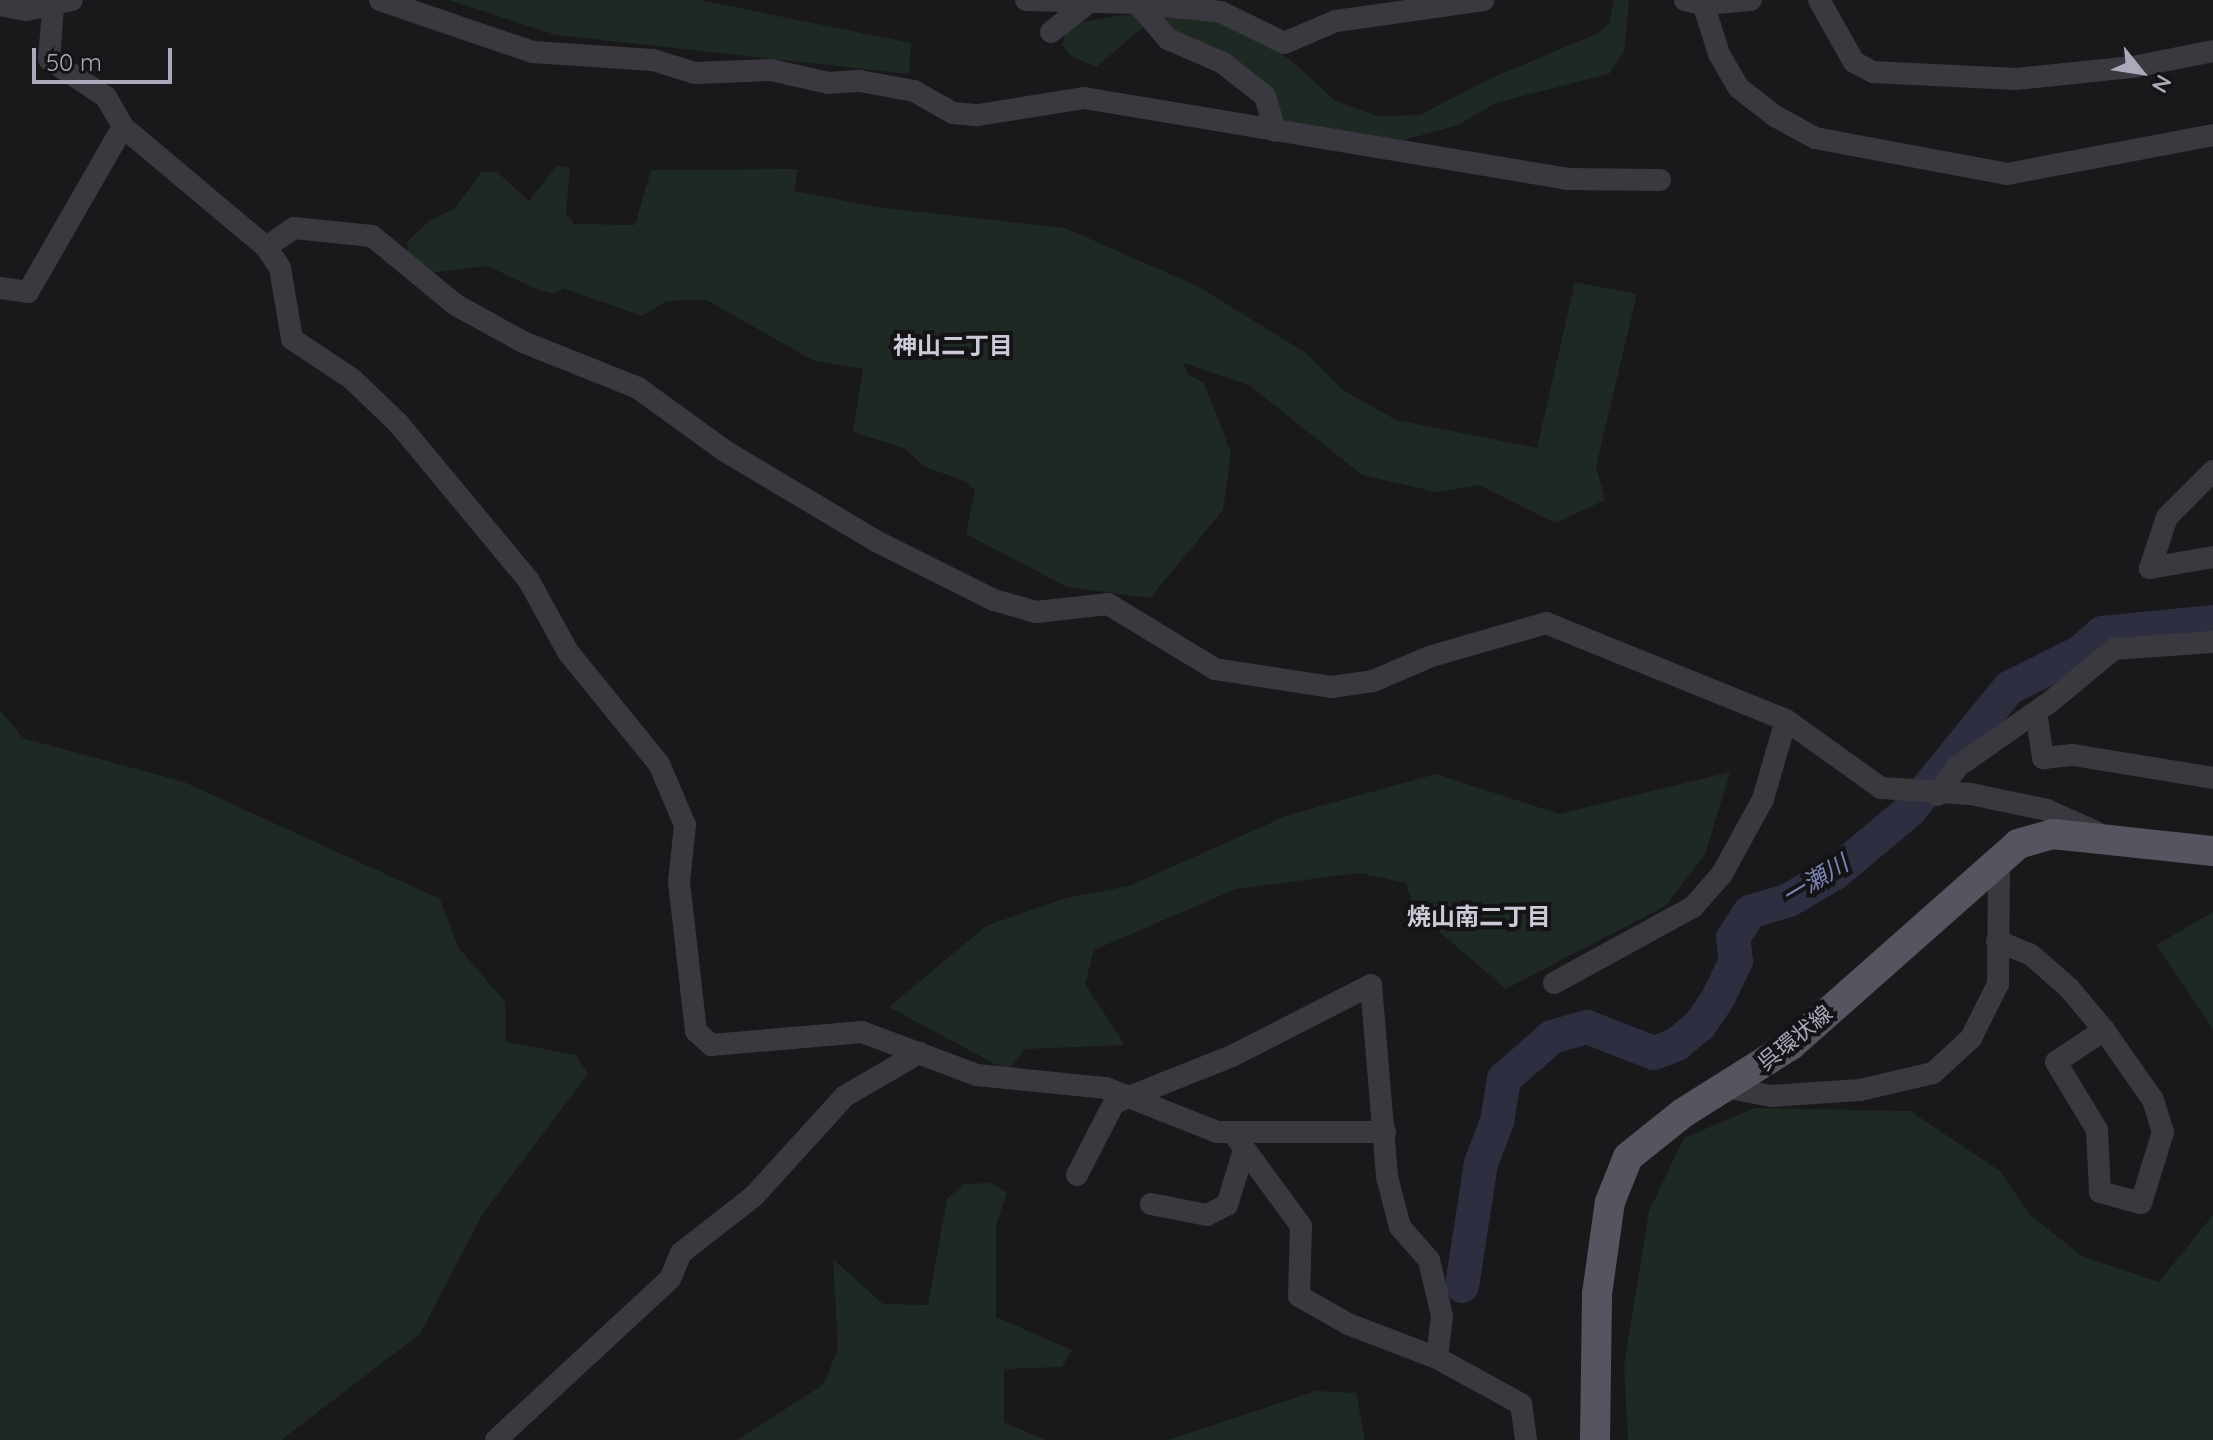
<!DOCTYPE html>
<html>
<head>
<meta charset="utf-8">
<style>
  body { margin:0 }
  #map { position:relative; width:2213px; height:1440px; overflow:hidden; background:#19181b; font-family:Quicksand,"Noto Sans JP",sans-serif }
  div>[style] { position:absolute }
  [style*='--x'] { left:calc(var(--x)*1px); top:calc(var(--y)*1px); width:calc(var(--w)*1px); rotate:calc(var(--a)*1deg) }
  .green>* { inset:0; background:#1f2924 }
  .river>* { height:34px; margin:-17px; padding:0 17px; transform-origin:17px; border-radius:17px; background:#2d2f40 }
  .minor>* { height:22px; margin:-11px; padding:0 11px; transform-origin:11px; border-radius:11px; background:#3b3940 }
  .major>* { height:30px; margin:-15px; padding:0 15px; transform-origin:15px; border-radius:15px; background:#57545f }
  span { translate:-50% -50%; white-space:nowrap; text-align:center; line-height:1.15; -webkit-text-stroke:8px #141316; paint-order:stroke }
  .street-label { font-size:22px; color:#aba9bb }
  .neighbourhood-label { font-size:24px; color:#cdcbd7; font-weight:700 }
  .water-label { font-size:24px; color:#7e84b9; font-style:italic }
  .north { position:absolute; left:2101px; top:32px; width:80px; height:80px; -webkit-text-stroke:6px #141316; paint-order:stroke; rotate:120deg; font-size:22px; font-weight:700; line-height:32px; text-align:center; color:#aba9bb }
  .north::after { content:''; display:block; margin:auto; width:28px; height:36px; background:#aba9bb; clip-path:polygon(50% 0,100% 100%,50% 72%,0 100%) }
  .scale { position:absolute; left:32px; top:48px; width:140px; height:36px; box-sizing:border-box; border:4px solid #aba9bb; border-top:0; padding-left:10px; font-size:24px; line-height:28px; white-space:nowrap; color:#aba9bb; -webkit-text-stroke:6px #141316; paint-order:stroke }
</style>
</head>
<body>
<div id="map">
  <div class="green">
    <div style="clip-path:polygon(449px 0,700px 0,911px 43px,909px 74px,556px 35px)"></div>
    <div style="clip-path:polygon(1614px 0,1629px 0,1624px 51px,1609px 74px,1495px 103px,1458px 125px,1390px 144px,1285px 126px,1273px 99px,1155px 28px,1142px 28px,1096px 67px,1071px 56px,1062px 45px,1067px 30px,1079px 23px,1123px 15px,1168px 13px,1232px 23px,1292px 61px,1334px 100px,1376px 116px,1420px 115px,1485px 81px,1598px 33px,1609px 24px)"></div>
    <div style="clip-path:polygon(556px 166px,570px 168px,566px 213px,574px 224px,635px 225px,651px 170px,797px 169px,795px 191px,876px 207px,1065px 228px,1197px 286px,1306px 353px,1343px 390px,1396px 420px,1537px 448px,1575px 282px,1637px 294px,1596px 466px,1605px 500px,1555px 523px,1479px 485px,1436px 492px,1362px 475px,1249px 385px,1183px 363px,1189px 375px,1204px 383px,1231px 453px,1223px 510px,1150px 598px,1067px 587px,966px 534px,975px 490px,965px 481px,925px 467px,904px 448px,853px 432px,863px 369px,814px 361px,707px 300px,666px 301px,642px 316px,563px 288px,553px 294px,539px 290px,487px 266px,429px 273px,408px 256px,407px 242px,429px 221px,455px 208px,482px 172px,497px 172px,529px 201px)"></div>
    <div style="clip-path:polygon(0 710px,23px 738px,184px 782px,440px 899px,458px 947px,505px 1002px,506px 1042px,576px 1055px,588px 1074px,481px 1217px,420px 1334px,281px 1440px,0 1440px)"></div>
    <div style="clip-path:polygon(1730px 772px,1705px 855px,1665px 906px,1506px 989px,1415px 911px,1406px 883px,1359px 873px,1236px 889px,1094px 950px,1085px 984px,1125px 1045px,1025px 1049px,1008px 1071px,889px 1007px,986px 926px,1066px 898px,1129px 886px,1288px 815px,1436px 774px,1559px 814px)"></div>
    <div style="clip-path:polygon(2213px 912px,2213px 1029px,2156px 945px)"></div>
    <div style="clip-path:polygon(1755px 1108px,1910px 1111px,2000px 1171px,2030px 1215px,2082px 1256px,2159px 1282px,2213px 1215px,2213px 1440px,1628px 1440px,1624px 1366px,1649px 1211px,1684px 1138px)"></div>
    <div style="clip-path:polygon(992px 1183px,1007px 1193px,996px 1225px,996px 1317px,1072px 1350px,1062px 1367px,1004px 1369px,1004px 1422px,1045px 1440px,737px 1440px,823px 1385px,838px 1349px,833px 1259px,883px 1304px,928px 1305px,947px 1199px,964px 1184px)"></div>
    <div style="clip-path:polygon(1316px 1391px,1356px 1393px,1365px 1440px,1168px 1440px)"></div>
  </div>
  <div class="river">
    <div style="--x:1462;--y:1286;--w:124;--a:-81.2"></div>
    <div style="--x:1481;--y:1163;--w:44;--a:-68.7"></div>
    <div style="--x:1497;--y:1122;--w:44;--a:-80.8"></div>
    <div style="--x:1504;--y:1079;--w:64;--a:-41.2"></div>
    <div style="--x:1552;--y:1037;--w:36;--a:-16"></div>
    <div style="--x:1587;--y:1027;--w:72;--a:21.2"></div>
    <div style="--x:1654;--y:1053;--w:25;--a:-21"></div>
    <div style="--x:1677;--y:1044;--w:30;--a:-40"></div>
    <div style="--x:1700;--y:1025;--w:32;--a:-56"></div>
    <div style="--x:1718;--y:998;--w:41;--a:-64.1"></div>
    <div style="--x:1736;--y:961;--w:23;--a:-97"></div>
    <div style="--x:1733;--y:938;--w:31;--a:-57"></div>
    <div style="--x:1750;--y:912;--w:41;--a:-17.1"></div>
    <div style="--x:1789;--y:900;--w:53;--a:-30.4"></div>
    <div style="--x:1835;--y:873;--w:97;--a:-40"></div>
    <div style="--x:1909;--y:811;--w:159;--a:-50.9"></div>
    <div style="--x:2009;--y:688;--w:78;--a:-26.6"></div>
    <div style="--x:2079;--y:653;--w:30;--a:-41"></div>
    <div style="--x:2102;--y:633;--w:112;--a:-5.7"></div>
  </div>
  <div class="minor">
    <div style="--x:380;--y:0;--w:162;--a:18.8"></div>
    <div style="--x:533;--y:52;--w:120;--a:3.8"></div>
    <div style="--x:653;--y:60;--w:44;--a:17.2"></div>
    <div style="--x:695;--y:73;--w:76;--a:-2.3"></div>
    <div style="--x:771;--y:70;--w:58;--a:12.8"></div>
    <div style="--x:828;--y:83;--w:32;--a:-4"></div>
    <div style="--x:860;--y:81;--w:55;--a:10.5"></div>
    <div style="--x:914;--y:91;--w:45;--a:29.4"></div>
    <div style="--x:953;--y:113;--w:25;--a:5"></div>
    <div style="--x:978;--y:115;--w:107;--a:-9.1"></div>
    <div style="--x:1084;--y:98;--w:489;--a:9.5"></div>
    <div style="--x:1566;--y:179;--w:94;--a:0.6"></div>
    <div style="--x:1026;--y:0;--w:111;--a:1.5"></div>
    <div style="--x:1137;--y:3;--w:84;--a:6.1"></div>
    <div style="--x:1221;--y:12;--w:70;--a:26.2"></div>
    <div style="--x:1284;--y:43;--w:56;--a:-22.9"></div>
    <div style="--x:1336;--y:21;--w:149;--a:-8.1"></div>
    <div style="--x:1685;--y:0;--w:18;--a:13"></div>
    <div style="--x:1703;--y:4;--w:48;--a:-4.8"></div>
    <div style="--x:1702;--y:0;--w:57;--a:72.5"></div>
    <div style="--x:1719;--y:54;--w:39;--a:60"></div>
    <div style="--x:1739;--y:88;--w:46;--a:37.9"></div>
    <div style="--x:1775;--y:116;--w:46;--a:28.8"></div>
    <div style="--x:1815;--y:138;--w:195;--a:10.6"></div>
    <div style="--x:2007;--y:174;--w:210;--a:-10.7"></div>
    <div style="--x:1819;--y:0;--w:71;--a:60.6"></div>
    <div style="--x:1854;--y:62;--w:21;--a:28"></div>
    <div style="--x:1873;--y:72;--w:143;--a:2.8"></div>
    <div style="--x:2016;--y:79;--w:118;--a:-5.9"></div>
    <div style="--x:2133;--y:67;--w:82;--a:-11.3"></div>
    <div style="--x:1137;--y:3;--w:48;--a:49.3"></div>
    <div style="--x:1168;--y:39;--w:60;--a:23.6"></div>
    <div style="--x:1223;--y:63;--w:53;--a:38.2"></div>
    <div style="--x:1265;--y:96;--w:36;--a:74"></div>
    <div style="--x:0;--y:5;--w:26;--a:11"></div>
    <div style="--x:26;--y:10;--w:47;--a:-12.3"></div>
    <div style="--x:53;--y:8;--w:51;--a:94.5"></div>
    <div style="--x:49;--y:59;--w:69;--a:33.7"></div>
    <div style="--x:106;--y:97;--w:34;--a:60"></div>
    <div style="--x:123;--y:127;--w:187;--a:40"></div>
    <div style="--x:266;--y:247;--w:25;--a:56"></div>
    <div style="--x:280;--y:268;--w:72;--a:80.4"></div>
    <div style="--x:292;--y:339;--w:72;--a:33.7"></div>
    <div style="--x:352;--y:379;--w:64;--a:43.7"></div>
    <div style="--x:398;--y:423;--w:205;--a:50.3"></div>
    <div style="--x:529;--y:581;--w:81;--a:61.2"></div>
    <div style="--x:568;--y:652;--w:144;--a:50.9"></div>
    <div style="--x:659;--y:764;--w:66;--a:66.9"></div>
    <div style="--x:685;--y:825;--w:57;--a:96"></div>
    <div style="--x:679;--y:882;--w:150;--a:83.5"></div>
    <div style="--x:696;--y:1031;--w:21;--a:43"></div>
    <div style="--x:711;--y:1045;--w:152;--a:-4.9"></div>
    <div style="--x:862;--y:1032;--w:123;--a:20.5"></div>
    <div style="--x:977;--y:1075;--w:130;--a:5.8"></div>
    <div style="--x:1106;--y:1088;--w:119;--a:21.6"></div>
    <div style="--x:1217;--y:1132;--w:168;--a:0"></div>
    <div style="--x:1051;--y:32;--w:47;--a:-38.1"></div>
    <div style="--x:266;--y:247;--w:34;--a:-34"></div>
    <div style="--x:294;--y:228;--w:78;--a:5.9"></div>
    <div style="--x:372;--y:236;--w:109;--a:39.4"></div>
    <div style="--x:456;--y:305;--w:77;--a:28.9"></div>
    <div style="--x:523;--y:342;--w:124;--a:21.8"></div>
    <div style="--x:638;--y:388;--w:107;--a:35.9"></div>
    <div style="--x:725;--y:451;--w:176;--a:30.8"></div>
    <div style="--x:876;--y:541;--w:132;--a:26.6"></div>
    <div style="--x:994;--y:600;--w:44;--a:15.9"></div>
    <div style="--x:1036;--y:612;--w:72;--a:-6.3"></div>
    <div style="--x:1108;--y:604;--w:125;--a:31.3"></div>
    <div style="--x:1215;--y:669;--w:117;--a:8.8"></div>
    <div style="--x:1331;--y:687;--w:42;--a:-8.1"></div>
    <div style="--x:1373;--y:681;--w:64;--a:-23"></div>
    <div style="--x:1432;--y:656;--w:119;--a:-16.1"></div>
    <div style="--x:1546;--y:623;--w:259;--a:22"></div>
    <div style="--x:1786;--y:720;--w:117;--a:35.6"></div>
    <div style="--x:1881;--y:788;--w:90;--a:3.8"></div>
    <div style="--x:1971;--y:794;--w:78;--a:11.9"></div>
    <div style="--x:2047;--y:810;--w:54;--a:24.2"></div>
    <div style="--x:0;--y:288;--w:28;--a:8"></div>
    <div style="--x:28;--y:292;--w:190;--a:-60.1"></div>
    <div style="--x:2213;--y:471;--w:65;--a:135"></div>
    <div style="--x:2167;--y:517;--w:54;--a:108.4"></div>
    <div style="--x:2150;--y:568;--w:64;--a:-9.9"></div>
    <div style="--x:2036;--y:712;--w:47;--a:81.3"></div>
    <div style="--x:2043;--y:758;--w:30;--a:-6"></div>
    <div style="--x:2073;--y:755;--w:142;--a:9.3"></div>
    <div style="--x:1937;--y:795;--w:34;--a:-54"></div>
    <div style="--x:1957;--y:767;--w:113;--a:-35"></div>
    <div style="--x:2050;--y:702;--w:83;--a:-39.6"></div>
    <div style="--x:2114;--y:649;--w:99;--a:-4"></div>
    <div style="--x:1997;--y:941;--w:35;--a:22"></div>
    <div style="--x:2030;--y:954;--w:52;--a:41.1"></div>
    <div style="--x:2069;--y:988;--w:55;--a:50.2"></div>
    <div style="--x:2104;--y:1030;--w:85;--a:55"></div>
    <div style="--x:2153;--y:1100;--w:34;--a:73"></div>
    <div style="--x:2163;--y:1132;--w:74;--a:107.2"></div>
    <div style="--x:2141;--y:1203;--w:42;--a:-165"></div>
    <div style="--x:2100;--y:1192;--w:62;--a:-92.8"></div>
    <div style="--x:2097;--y:1130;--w:79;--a:-121.1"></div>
    <div style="--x:2056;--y:1062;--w:58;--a:-33.7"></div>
    <div style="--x:1554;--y:983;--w:158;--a:-28.7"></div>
    <div style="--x:1693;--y:907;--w:44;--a:-48.7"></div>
    <div style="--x:1722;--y:874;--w:85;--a:-61.3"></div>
    <div style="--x:1763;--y:799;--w:82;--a:-73.8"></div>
    <div style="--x:1729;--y:1088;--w:43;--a:10.8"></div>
    <div style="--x:1771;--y:1096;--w:89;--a:-3.9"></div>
    <div style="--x:1860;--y:1090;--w:75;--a:-13.1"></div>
    <div style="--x:1933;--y:1073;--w:52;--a:-42.6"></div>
    <div style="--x:1971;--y:1038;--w:60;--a:-63.4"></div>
    <div style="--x:1998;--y:984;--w:124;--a:-89.5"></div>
    <div style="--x:1233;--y:1133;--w:115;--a:53.8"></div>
    <div style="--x:1301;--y:1226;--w:70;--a:91.6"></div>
    <div style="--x:1299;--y:1296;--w:56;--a:29.7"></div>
    <div style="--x:1348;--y:1324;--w:95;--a:20.9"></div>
    <div style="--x:1437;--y:1358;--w:96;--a:28.7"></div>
    <div style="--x:1521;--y:1404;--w:36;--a:82"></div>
    <div style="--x:1077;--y:1175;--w:81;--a:-62.8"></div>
    <div style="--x:1114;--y:1103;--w:127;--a:-21.7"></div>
    <div style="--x:1232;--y:1056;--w:156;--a:-27.1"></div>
    <div style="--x:1371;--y:985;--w:193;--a:85.2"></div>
    <div style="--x:1387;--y:1177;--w:52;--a:75.4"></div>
    <div style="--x:1400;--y:1227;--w:44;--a:48.7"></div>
    <div style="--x:1429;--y:1260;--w:57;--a:76.9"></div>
    <div style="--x:1442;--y:1316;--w:42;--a:96.8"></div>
    <div style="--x:1151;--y:1204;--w:57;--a:11.1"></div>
    <div style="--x:1207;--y:1215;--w:22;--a:-27"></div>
    <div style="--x:1227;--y:1205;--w:58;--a:-72.8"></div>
    <div style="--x:496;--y:1440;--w:237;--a:-42.8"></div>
    <div style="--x:670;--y:1279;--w:28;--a:-67"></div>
    <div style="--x:681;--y:1253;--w:93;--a:-38"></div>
    <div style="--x:754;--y:1196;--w:135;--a:-47.7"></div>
    <div style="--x:845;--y:1096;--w:86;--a:-30.2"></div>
  </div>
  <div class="major">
    <div style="--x:1595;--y:1440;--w:146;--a:-89.2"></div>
    <div style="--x:1597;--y:1294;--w:93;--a:-82"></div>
    <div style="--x:1610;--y:1202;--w:48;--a:-68.2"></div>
    <div style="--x:1628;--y:1157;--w:70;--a:-38.7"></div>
    <div style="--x:1683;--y:1113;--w:128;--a:-32.2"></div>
    <div style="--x:1791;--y:1045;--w:303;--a:-41.5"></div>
    <div style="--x:2018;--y:844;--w:36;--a:-16"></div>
    <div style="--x:2053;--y:834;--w:161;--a:6.1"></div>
  </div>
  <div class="street-label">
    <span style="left:1795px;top:1038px;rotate:-39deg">呉環状線</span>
  </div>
  <div class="neighbourhood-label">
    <span style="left:953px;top:346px">神山二丁目</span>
    <span style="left:1479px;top:917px">焼山南二丁目</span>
  </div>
  <div class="water-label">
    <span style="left:1815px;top:880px;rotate:-31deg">一瀬川</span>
  </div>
  <div class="north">N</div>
  <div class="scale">50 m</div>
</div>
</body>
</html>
